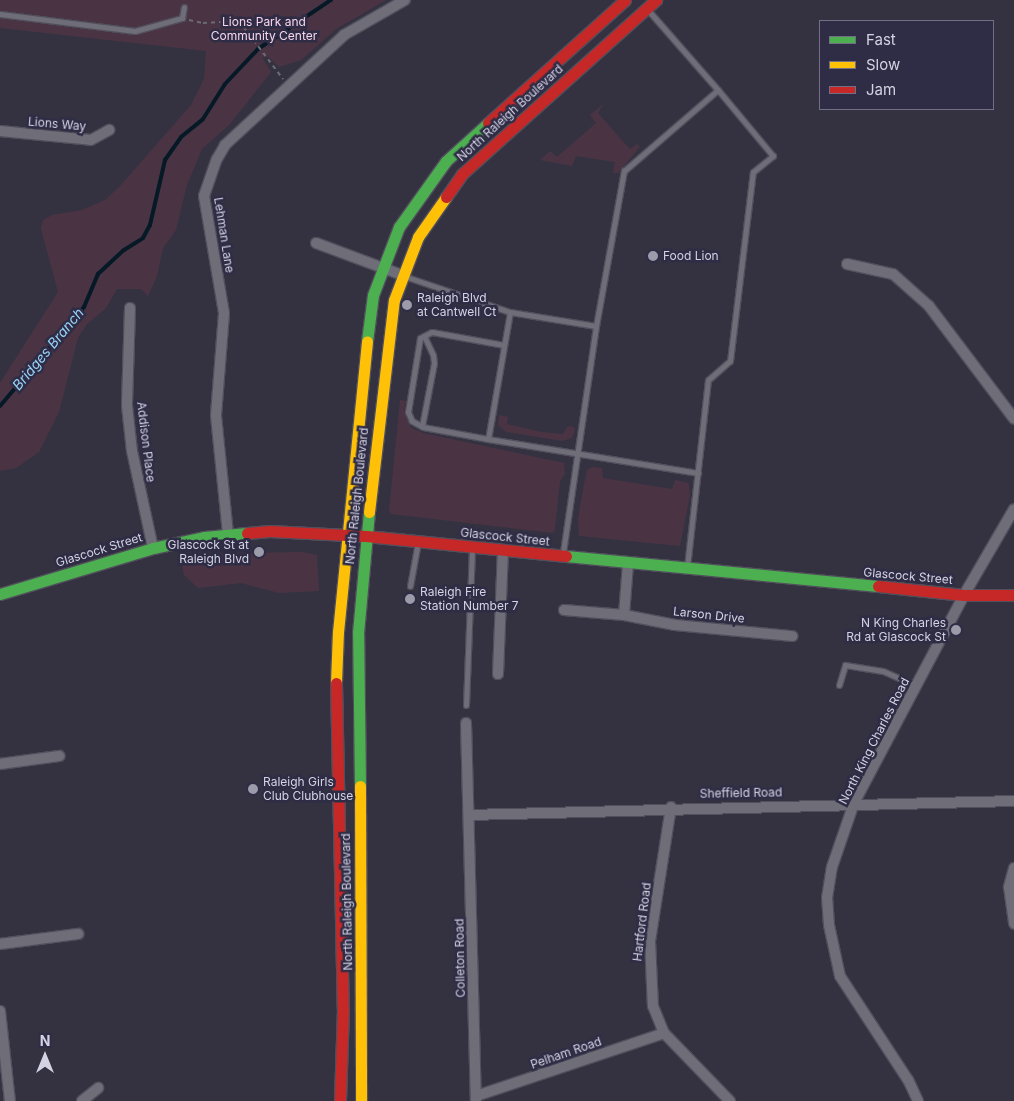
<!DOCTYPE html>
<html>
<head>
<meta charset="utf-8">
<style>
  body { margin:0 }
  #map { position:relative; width:1014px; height:1101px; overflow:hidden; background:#343240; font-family:Inter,sans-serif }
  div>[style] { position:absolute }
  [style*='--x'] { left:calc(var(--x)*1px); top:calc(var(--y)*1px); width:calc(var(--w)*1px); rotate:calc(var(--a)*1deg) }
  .green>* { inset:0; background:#4a3444 }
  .stream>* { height:4px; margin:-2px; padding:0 2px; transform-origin:2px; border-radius:2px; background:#051926 }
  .path>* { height:2px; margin-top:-1px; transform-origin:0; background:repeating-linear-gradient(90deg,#6b6a75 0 4px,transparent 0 8px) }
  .roads { filter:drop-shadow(1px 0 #514f5c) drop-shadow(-1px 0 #514f5c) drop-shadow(0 1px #514f5c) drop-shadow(0 -1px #514f5c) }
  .lane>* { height:5px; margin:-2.5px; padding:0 2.5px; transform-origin:2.5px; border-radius:2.5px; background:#6e6d78 }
  .street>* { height:10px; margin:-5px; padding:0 5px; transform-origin:5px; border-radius:5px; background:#6e6d78 }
  .fast>* { height:11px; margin:-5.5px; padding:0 5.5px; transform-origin:5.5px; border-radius:5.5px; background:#4caf50 }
  .slow>* { height:11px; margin:-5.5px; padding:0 5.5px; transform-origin:5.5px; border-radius:5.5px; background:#ffc107 }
  .jam>* { height:11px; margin:-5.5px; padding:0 5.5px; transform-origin:5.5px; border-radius:5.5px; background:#c62828 }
  .dots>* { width:14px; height:14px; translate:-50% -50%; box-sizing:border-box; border:2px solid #2f2c46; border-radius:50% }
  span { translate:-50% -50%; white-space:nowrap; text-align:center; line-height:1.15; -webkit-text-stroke:5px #2f2c46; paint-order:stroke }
  .park-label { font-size:12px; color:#f8d5ea }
  .street-label { font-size:12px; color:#d4d3e3 }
  .poi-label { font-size:12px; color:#d4d3e3 }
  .left { translate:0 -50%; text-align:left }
  .right { translate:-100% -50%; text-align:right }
  .water-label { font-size:14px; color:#98d4f9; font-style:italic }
  .legend { position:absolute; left:819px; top:20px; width:175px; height:90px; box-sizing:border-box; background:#2f2c46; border:1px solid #716f85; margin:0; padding:6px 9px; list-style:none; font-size:15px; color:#d4d3e3 }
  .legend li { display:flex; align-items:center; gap:10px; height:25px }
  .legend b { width:25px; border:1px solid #716f85 }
  .north { position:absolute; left:20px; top:1031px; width:50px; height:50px; -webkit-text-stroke:4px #2f2c46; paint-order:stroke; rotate:0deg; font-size:14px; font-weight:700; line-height:20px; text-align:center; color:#d4d3e3 }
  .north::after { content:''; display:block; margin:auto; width:18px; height:22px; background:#d4d3e3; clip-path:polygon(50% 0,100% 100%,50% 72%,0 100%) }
</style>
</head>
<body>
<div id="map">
  <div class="green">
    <div style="clip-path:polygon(0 0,386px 0,336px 29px,301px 60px,279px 67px,269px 57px,262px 57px,271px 72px,230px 124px,202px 149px,187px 185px,176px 230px,163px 248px,157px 276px,148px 296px,141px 289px,117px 289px,106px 308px,87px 324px,78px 338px,59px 412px,39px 452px,16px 468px,0 471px,0 383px,58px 292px,41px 229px,43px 220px,52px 215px,82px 210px,105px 200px,120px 186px,191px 105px,204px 79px,206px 51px,0 28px)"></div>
    <div style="clip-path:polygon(603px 104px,598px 113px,619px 137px,630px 149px,637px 144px,640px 147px,618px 173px,613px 173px,615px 162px,576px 156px,572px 166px,540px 160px,550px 151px,557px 157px,596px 123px,590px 115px)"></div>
    <div style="clip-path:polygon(400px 400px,406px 401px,404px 410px,411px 428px,423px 433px,564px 463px,565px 474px,560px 481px,555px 530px,552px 533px,391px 514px,389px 510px)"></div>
    <div style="clip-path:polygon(499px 415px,508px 417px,507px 424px,542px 432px,563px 434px,568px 426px,574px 427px,575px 430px,572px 438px,562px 441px,506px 432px,498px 425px)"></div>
    <div style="clip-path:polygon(593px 467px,602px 468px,603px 478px,672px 489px,675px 480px,689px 483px,690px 496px,680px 546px,579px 536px,578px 518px,584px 484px,587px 470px)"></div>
    <div style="clip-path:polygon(303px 552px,317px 555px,319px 591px,279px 593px,241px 583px,198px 588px,184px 575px,182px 567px,183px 561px,231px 553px)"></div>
  </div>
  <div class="stream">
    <div style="--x:0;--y:406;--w:130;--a:-49.7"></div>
    <div style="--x:84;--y:307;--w:36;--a:-67"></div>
    <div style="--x:98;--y:274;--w:35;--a:-43"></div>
    <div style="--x:124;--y:250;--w:22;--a:-32"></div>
    <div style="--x:143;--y:238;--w:15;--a:-62"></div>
    <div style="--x:150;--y:225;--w:67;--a:-77"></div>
    <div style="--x:165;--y:160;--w:28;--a:-55"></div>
    <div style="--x:181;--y:137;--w:28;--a:-39"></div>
    <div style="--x:203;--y:119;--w:41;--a:-57.8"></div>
    <div style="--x:225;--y:84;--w:48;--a:-46.7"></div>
    <div style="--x:258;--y:49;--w:88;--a:-33.9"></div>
  </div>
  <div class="path">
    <div style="--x:189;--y:20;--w:14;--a:12"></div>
    <div style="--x:203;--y:23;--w:36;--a:-3"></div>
    <div style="--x:239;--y:21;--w:73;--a:52.8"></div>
  </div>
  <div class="roads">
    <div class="lane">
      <div style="--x:0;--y:14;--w:136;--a:7.2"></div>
      <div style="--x:135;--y:31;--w:49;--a:-15.5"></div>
      <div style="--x:182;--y:18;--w:11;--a:-80"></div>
      <div style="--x:404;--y:276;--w:112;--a:18.8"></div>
      <div style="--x:510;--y:312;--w:87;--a:9.2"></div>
      <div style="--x:596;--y:326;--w:229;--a:98.3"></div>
      <div style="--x:510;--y:312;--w:129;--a:99.8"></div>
      <div style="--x:488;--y:439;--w:213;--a:9.2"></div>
      <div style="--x:596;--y:326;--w:158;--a:-79.8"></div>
      <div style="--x:624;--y:171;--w:124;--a:-40.8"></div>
      <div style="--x:718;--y:90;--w:106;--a:-131.2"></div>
      <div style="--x:422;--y:426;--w:64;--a:-79.2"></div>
      <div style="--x:434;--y:363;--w:8;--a:-97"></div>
      <div style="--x:433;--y:355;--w:21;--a:-115"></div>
      <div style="--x:488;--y:439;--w:66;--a:-169.5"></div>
      <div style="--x:423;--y:427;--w:13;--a:-151"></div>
      <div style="--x:412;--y:421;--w:10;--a:-114"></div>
      <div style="--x:408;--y:412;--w:75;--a:-80.8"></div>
      <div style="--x:420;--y:338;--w:13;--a:-27"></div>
      <div style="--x:432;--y:332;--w:73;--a:10.2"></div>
      <div style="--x:687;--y:567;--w:188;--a:-83.6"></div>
      <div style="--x:708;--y:380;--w:29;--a:-41"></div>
      <div style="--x:730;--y:361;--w:190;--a:-83.1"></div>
      <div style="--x:753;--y:172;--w:26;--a:-39"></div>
      <div style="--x:773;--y:156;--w:86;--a:-129.8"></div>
      <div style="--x:410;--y:586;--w:45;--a:-79.7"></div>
      <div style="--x:839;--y:685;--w:21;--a:-73"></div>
      <div style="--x:845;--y:665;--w:38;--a:9"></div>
      <div style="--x:883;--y:671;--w:36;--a:24"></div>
      <div style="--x:466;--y:705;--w:157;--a:-87.8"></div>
    </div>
    <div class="street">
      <div style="--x:0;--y:131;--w:91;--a:5.6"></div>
      <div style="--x:91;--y:140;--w:21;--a:-29"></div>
      <div style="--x:316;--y:243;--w:92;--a:20.4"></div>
      <div style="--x:847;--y:264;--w:47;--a:12.3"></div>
      <div style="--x:893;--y:274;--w:48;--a:41.6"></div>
      <div style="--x:929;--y:306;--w:141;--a:53"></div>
      <div style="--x:130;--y:308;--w:98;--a:91.8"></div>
      <div style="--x:127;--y:406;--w:45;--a:83.7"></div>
      <div style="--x:132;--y:451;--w:99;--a:77.8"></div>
      <div style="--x:228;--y:534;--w:120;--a:-95.8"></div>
      <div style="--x:216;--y:415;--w:102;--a:-85.5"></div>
      <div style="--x:224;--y:313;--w:119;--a:-99.7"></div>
      <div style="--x:204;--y:196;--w:39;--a:-71"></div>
      <div style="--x:217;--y:159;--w:16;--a:-60"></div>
      <div style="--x:225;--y:145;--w:162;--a:-42.7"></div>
      <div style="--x:344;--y:35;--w:70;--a:-29.8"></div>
      <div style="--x:628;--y:564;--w:51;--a:94.5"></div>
      <div style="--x:624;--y:615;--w:52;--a:11.1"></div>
      <div style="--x:675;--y:625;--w:118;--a:5.4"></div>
      <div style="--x:564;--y:610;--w:60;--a:4.8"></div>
      <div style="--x:498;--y:674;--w:124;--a:-87.7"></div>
      <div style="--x:466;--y:723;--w:378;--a:88.5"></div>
      <div style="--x:0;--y:764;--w:60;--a:-7.7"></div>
      <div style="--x:671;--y:807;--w:136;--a:98.9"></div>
      <div style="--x:650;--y:941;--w:65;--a:87.4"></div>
      <div style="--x:653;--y:1006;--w:29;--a:68"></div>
      <div style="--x:664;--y:1033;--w:95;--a:45.9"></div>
      <div style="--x:469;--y:815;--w:545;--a:-1.47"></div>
      <div style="--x:1014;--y:868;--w:20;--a:105"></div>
      <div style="--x:1009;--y:887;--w:37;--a:82"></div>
      <div style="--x:0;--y:944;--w:79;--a:-7.3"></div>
      <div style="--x:0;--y:1011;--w:91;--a:83.7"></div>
      <div style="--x:476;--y:1096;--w:198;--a:-18.5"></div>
      <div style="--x:82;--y:1101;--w:21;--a:-39"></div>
      <div style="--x:918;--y:1101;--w:23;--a:-115"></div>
      <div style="--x:908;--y:1080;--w:124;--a:-123.2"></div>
      <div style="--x:840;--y:976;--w:52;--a:-102.2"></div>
      <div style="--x:829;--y:925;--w:27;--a:-94"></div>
      <div style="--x:827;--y:898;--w:31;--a:-81"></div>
      <div style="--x:832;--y:867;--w:68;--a:-71"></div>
      <div style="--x:854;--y:803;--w:235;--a:-62.1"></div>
      <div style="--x:964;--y:595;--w:99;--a:-59.8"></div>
    </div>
    <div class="fast">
      <div style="--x:367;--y:341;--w:46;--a:-82.6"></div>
      <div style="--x:373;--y:295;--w:73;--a:-69.1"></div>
      <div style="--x:399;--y:227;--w:81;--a:-54.5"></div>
      <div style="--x:446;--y:161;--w:57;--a:-42.1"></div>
      <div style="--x:566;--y:556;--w:313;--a:5.5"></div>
      <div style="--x:0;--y:594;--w:160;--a:-16.7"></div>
      <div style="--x:153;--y:548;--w:52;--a:-12.2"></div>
      <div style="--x:204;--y:537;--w:43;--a:-5.3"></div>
      <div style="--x:360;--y:786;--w:153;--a:-90.7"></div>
      <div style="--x:358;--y:633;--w:121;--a:-84.8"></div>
    </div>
    <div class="slow">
      <div style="--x:369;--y:512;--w:213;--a:-83.3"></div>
      <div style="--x:394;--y:300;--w:67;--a:-69.1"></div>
      <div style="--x:418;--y:237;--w:49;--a:-55"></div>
      <div style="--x:336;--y:683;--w:51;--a:-87.8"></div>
      <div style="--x:338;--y:632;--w:292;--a:-84.3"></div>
      <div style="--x:360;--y:786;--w:315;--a:89.8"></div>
    </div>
    <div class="jam">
      <div style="--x:488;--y:123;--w:184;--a:-41.9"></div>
      <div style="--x:446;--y:197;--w:28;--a:-55"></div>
      <div style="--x:462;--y:174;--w:261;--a:-41.9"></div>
      <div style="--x:247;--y:533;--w:23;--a:-5"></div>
      <div style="--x:270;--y:531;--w:96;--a:3"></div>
      <div style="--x:366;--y:536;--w:201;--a:5.7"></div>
      <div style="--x:878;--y:586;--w:86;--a:6"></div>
      <div style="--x:964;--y:595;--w:50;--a:0"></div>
      <div style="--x:336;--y:683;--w:326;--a:88.8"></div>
      <div style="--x:343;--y:1009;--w:92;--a:91.9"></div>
    </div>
  </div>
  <div class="dots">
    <div style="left:653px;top:256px;background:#9c9baa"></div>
    <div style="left:407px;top:305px;background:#9c9baa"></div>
    <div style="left:259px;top:552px;background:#9c9baa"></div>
    <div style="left:410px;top:599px;background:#9c9baa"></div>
    <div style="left:956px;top:630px;background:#9c9baa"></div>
    <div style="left:253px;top:789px;background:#9c9baa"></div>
  </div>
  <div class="park-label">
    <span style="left:264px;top:29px">Lions Park and<br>Community Center</span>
  </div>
  <div class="street-label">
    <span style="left:510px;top:113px;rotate:-42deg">North Raleigh Boulevard</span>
    <span style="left:57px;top:124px;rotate:5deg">Lions Way</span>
    <span style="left:224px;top:235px;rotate:81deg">Lehman Lane</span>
    <span style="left:146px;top:442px;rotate:83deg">Addison Place</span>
    <span style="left:357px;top:496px;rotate:-84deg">North Raleigh Boulevard</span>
    <span style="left:505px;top:537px;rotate:6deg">Glascock Street</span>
    <span style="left:99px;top:550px;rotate:-17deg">Glascock Street</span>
    <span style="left:908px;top:576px;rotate:5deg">Glascock Street</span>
    <span style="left:709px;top:615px;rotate:6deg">Larson Drive</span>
    <span style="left:874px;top:741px;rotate:-63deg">North King Charles Road</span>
    <span style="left:741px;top:793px;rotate:-1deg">Sheffield Road</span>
    <span style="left:347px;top:902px;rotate:-91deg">North Raleigh Boulevard</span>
    <span style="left:642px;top:922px;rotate:-83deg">Hartford Road</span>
    <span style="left:460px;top:958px;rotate:-91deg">Colleton Road</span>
    <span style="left:566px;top:1053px;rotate:-19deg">Pelham Road</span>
  </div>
  <div class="poi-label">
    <span class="left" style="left:663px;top:256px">Food Lion</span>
    <span class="left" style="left:417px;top:305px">Raleigh Blvd<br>at Cantwell Ct</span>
    <span class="right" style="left:249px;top:552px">Glascock St at<br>Raleigh Blvd</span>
    <span class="left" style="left:420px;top:599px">Raleigh Fire<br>Station Number 7</span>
    <span class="right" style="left:946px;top:630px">N King Charles<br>Rd at Glascock St</span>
    <span class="left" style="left:263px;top:789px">Raleigh Girls<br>Club Clubhouse</span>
  </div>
  <div class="water-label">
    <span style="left:48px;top:349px;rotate:-50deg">Bridges Branch</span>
  </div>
  <ul class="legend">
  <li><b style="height:6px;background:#4caf50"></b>Fast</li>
  <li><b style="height:6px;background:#ffc107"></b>Slow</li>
  <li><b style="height:6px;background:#c62828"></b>Jam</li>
  </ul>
  <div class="north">N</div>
</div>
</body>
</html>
